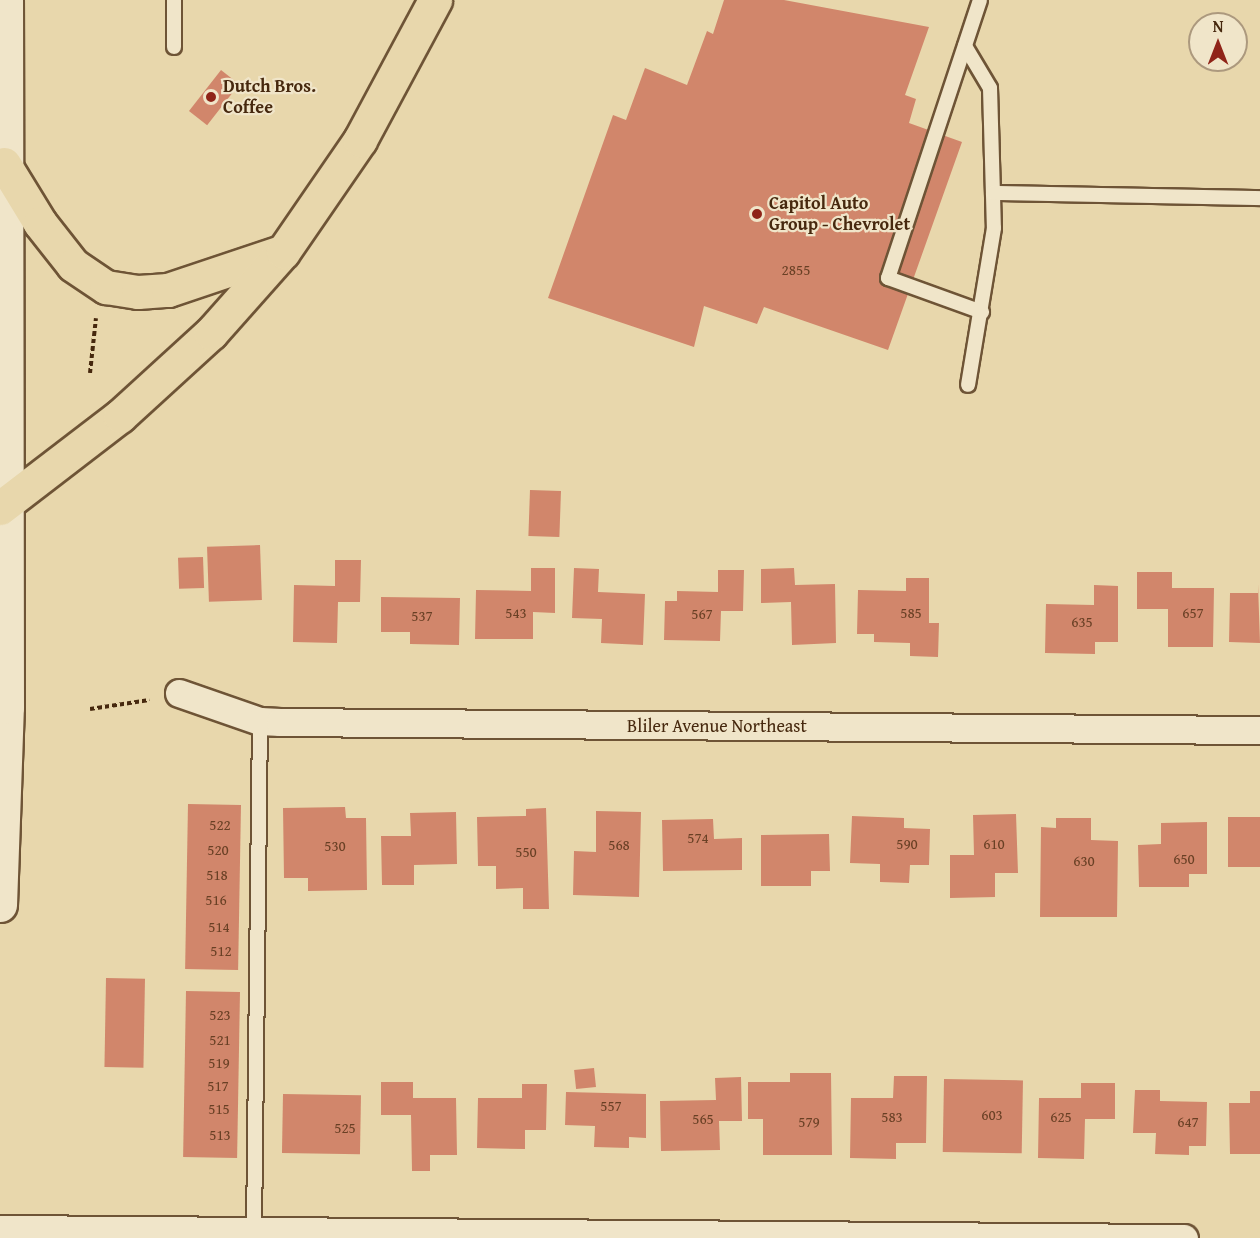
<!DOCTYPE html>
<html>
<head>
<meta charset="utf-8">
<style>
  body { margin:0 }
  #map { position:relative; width:1260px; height:1238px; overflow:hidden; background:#e8d7ac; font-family:"Gentium Book Plus",serif }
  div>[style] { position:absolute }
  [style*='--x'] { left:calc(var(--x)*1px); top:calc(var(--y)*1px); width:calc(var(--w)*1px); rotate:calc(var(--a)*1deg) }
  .building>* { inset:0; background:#d1866b; transform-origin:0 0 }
  .path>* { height:4px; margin-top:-2px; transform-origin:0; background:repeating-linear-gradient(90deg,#46280e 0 4.5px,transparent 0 7.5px) }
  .roads { filter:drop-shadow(2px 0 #6e5436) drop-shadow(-2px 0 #6e5436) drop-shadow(0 2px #6e5436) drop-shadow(0 -2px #6e5436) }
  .service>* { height:14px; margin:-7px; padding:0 7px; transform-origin:7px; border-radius:7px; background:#f0e5c9 }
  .minor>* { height:27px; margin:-13.5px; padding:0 13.5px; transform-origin:13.5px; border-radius:13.5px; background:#f0e5c9 }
  .secondary>* { height:33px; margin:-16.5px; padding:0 16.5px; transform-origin:16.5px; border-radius:16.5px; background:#f0e5c9 }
  .trunk>* { height:33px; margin:-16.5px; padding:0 16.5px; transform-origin:16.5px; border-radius:16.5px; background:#e8d7ac }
  .dots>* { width:16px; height:16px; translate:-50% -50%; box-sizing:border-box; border:3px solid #f0e5c9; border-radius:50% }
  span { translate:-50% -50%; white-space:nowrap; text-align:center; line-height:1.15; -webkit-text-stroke:4.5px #f0e5c9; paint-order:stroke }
  .number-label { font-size:15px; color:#694025 }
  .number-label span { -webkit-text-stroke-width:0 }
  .poi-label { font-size:18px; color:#46280e; font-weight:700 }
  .left { translate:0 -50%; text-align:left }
  .street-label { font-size:18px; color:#46280e }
  .north { position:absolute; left:1188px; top:12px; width:60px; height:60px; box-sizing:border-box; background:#f0e5c9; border:2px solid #ac997e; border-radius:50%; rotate:0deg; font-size:16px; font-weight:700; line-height:24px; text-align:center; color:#46280e }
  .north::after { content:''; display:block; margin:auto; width:21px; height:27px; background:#8f2418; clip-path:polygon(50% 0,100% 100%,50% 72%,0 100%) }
</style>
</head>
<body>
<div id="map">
  <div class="building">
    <div style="clip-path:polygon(724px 0,784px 0,929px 27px,905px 95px,916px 99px,909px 123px,962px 142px,888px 350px,764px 307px,757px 324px,704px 306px,694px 347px,548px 298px,613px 115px,626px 120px,645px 68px,687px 85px,707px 31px,713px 34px)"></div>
    <div style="left:221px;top:70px;width:23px;height:52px;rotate:38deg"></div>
    <div style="left:530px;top:490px;width:31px;height:46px;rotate:2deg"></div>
    <div style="left:260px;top:545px;width:55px;height:53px;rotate:88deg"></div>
    <div style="left:203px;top:557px;width:31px;height:25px;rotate:88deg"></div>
    <div style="clip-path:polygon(335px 560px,361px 560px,360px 602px,338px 602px,337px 643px,293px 642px,294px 585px,335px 586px)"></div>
    <div style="clip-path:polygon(531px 568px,555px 568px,555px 613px,533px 612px,533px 639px,475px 639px,476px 590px,531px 591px)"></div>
    <div style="clip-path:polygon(574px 568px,599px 569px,598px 592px,645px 594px,643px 645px,601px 643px,602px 619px,572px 618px)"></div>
    <div style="clip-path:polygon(794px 568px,795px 585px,835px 584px,836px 643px,792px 645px,791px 602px,761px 603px,761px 569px)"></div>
    <div style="clip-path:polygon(718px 570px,744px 570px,743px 611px,721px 611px,720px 641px,664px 640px,665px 601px,677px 601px,677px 591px,718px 592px)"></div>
    <div style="clip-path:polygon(1137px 572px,1172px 572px,1172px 588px,1214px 588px,1213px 647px,1168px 647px,1168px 609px,1137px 609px)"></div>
    <div style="clip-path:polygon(906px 578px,929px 578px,929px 623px,939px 623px,938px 657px,910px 656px,910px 643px,874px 642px,874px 634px,857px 634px,858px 590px,906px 591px)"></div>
    <div style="clip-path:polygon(1258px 584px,1260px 643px,1229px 642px,1230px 593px,1258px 593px)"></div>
    <div style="clip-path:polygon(1094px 585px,1118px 586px,1118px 642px,1095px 642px,1095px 654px,1045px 653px,1046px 604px,1094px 605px)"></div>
    <div style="clip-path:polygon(381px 597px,460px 598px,459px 645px,410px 644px,410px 632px,381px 632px)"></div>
    <div style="left:188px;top:804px;width:53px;height:165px;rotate:1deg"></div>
    <div style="clip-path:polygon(345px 807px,346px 818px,366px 818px,367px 890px,308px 891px,308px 878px,284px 878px,283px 808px)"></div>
    <div style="clip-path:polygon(546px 808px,549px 909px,523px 909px,523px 888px,496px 889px,496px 866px,478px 866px,477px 817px,526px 816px,526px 809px)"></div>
    <div style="clip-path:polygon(596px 811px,641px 812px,639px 897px,573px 895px,574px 851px,596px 852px)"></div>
    <div style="clip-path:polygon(456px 812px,457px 864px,414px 865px,414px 885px,382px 885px,381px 836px,411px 836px,410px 813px)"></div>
    <div style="clip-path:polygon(1016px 814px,1018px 873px,995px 873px,995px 897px,950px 898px,950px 855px,974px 855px,973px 815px)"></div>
    <div style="clip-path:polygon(852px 816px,904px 818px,904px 828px,930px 829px,929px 865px,910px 865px,909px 883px,880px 882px,880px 864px,850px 863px)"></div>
    <div style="left:1260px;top:817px;width:50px;height:32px;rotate:90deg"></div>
    <div style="clip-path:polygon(1056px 818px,1091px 818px,1091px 840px,1118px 841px,1117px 917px,1040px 917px,1041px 827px,1056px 828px)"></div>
    <div style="clip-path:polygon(713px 819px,714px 839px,742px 838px,742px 870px,663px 871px,662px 820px)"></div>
    <div style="clip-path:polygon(1207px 822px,1207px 874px,1189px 874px,1189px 887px,1139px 887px,1138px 845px,1161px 844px,1161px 823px)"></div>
    <div style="clip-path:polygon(829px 834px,830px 871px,811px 871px,811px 886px,761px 886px,761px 835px)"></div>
    <div style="left:106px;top:978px;width:39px;height:89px;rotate:1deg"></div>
    <div style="left:186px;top:991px;width:54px;height:166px;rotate:1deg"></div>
    <div style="left:594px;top:1068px;width:19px;height:20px;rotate:84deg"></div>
    <div style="clip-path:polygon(790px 1073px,831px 1073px,832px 1155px,763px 1155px,763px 1119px,748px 1119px,748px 1082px,790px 1082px)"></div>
    <div style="clip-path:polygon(894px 1076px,927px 1076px,926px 1143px,896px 1143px,896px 1159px,850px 1158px,851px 1098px,893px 1098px)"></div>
    <div style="clip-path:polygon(741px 1077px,742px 1121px,719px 1121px,720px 1150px,661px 1151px,660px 1101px,716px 1100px,715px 1078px)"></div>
    <div style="left:944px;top:1079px;width:79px;height:73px;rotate:1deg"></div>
    <div style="clip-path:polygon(381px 1082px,413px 1082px,413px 1098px,456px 1098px,457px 1155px,430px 1155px,430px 1171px,412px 1171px,411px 1115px,381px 1115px)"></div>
    <div style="clip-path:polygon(1081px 1083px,1115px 1083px,1115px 1119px,1085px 1119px,1084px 1159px,1038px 1158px,1039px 1098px,1081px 1098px)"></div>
    <div style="clip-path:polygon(522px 1084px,547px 1084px,546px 1130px,525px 1130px,525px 1149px,477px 1148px,478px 1098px,522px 1098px)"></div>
    <div style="clip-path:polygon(1135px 1090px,1160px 1090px,1160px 1101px,1207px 1102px,1206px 1146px,1189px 1146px,1189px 1155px,1155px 1154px,1156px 1133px,1133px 1133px)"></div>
    <div style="clip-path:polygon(1250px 1091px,1260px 1091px,1260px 1154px,1230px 1154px,1229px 1103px,1250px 1103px)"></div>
    <div style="clip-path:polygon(566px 1092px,646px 1094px,646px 1138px,629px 1137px,629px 1148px,594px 1147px,595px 1126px,565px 1125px)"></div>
    <div style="left:283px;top:1094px;width:78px;height:59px;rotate:1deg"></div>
  </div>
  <div class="path">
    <div style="--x:90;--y:373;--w:55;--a:-83.8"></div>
    <div style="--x:90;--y:709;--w:60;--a:-8.7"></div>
  </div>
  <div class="roads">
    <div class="service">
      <div style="--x:980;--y:0;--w:293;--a:108.3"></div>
      <div style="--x:888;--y:278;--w:100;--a:19.9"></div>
      <div style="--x:965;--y:46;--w:49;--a:59.2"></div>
      <div style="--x:990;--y:88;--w:140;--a:88.4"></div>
      <div style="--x:994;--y:228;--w:159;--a:99.4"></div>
      <div style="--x:174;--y:47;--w:47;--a:-90"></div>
      <div style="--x:993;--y:193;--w:267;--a:1.1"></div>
      <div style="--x:254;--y:1231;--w:510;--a:-89.33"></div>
    </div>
    <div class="minor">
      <div style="--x:179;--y:693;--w:86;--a:19.1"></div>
      <div style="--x:260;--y:721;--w:20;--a:3"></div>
      <div style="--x:280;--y:722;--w:980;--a:0.47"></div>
      <div style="--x:0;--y:1229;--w:1184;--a:0.44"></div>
    </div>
    <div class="secondary">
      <div style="--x:0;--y:905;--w:198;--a:-88"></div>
      <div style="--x:7;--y:707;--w:707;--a:-90.08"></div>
    </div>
    <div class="trunk">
      <div style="--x:4;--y:164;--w:69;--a:58.6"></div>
      <div style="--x:40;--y:223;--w:53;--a:51.8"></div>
      <div style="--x:73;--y:265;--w:40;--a:34"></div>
      <div style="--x:106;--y:287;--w:32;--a:9"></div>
      <div style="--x:138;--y:292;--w:30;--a:-4"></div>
      <div style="--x:168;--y:290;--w:119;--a:-18.6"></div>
      <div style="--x:0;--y:508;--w:151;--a:-37.5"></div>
      <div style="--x:120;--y:416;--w:123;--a:-42.4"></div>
      <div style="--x:211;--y:333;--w:108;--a:-48.4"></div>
      <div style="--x:283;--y:252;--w:136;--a:-55.5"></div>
      <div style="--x:360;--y:140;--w:159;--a:-61.8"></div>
    </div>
  </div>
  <div class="dots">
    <div style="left:211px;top:97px;background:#8f2418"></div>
    <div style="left:757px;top:214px;background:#8f2418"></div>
  </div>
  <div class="number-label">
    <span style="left:796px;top:270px">2855</span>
    <span style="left:516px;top:613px">543</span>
    <span style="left:911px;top:613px">585</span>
    <span style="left:1193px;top:613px">657</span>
    <span style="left:702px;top:614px">567</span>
    <span style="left:422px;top:616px">537</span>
    <span style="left:1082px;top:622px">635</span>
    <span style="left:220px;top:825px">522</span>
    <span style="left:698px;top:838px">574</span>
    <span style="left:907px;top:844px">590</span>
    <span style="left:994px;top:844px">610</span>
    <span style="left:619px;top:845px">568</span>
    <span style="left:335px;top:846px">530</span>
    <span style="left:218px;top:850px">520</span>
    <span style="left:526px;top:852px">550</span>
    <span style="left:1184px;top:859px">650</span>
    <span style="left:1084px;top:861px">630</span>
    <span style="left:217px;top:875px">518</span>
    <span style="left:216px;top:900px">516</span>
    <span style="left:219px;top:927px">514</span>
    <span style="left:221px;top:951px">512</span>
    <span style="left:220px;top:1015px">523</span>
    <span style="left:220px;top:1040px">521</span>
    <span style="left:219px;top:1063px">519</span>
    <span style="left:218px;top:1086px">517</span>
    <span style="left:611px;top:1106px">557</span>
    <span style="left:219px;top:1109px">515</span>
    <span style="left:992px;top:1115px">603</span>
    <span style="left:892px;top:1117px">583</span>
    <span style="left:1061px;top:1117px">625</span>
    <span style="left:703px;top:1119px">565</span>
    <span style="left:809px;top:1122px">579</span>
    <span style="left:1188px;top:1122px">647</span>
    <span style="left:345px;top:1128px">525</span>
    <span style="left:220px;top:1135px">513</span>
  </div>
  <div class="poi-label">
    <span class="left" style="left:223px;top:97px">Dutch Bros.<br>Coffee</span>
    <span class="left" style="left:769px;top:214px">Capitol Auto<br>Group - Chevrolet</span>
  </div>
  <div class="street-label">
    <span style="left:717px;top:726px">Bliler Avenue Northeast</span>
  </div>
  <div class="north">N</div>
</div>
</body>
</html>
